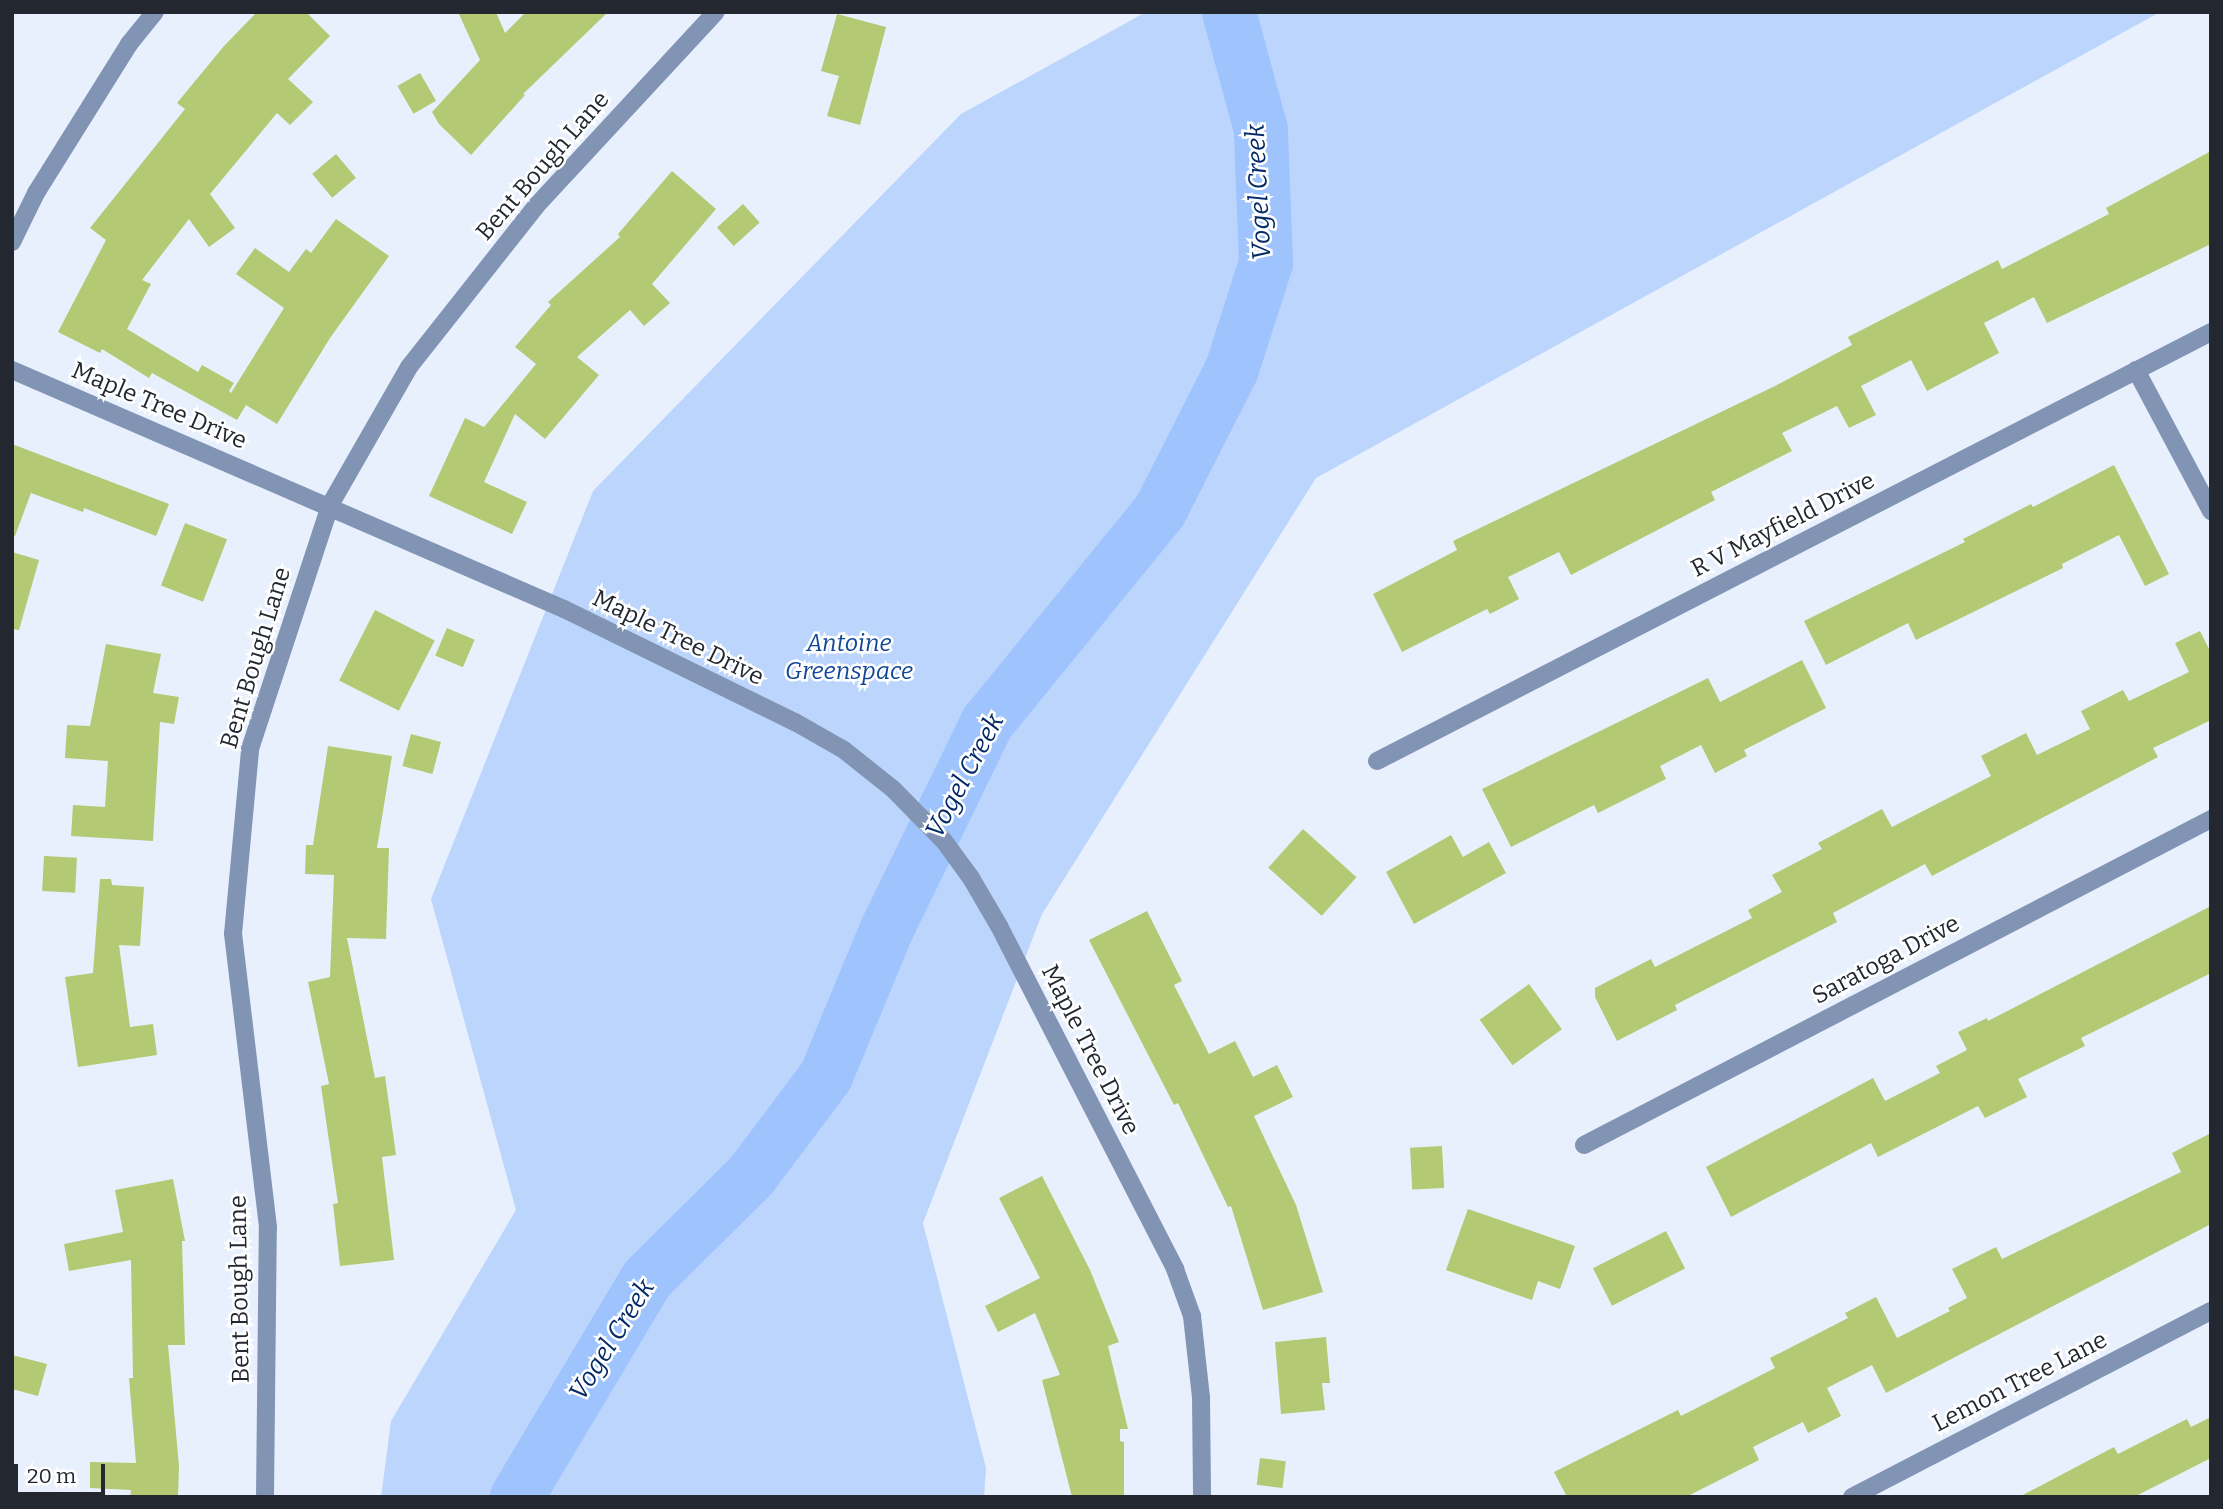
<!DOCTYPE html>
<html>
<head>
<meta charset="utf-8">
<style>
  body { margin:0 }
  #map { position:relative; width:2223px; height:1509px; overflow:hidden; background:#e8f0fe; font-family:Bitter,serif }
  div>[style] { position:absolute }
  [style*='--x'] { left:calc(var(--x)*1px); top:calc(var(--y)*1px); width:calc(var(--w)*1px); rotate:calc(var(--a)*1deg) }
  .green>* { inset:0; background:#bcd5fd }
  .river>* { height:54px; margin:-27px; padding:0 27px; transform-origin:27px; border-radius:27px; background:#9fc3fd }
  .building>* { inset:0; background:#b4c973; transform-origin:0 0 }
  .minor>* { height:18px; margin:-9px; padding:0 9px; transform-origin:9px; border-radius:9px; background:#8194b3 }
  span { translate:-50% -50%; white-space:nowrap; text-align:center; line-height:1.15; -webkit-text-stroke:5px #fff; paint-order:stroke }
  .street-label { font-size:24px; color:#222730 }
  .park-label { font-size:24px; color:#124697; font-style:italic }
  .water-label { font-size:26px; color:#032a66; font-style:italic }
  .frame { position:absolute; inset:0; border:14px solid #222730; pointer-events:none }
  .scale { position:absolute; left:14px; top:1464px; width:91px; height:32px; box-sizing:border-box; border:4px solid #222730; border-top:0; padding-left:9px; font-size:21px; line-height:24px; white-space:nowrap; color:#222730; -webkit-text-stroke:5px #fff; paint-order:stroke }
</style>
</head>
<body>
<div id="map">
  <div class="green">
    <div style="clip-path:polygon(1146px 12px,2160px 12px,1316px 478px,1042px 914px,923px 1223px,986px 1468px,984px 1497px,381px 1497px,391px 1421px,516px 1210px,431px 899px,593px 491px,961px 114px)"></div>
  </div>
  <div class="river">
    <div style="--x:517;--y:1497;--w:254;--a:-59.2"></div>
    <div style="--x:647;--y:1279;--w:146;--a:-44.7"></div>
    <div style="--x:751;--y:1176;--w:125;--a:-53.1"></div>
    <div style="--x:826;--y:1076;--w:159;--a:-67.5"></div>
    <div style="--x:887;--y:929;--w:229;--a:-64.1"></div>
    <div style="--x:987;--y:723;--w:274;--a:-50.8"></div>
    <div style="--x:1160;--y:511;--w:159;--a:-63.1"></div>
    <div style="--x:1232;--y:369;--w:111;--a:-72.2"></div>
    <div style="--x:1266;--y:263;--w:133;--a:-92.2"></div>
    <div style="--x:1261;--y:130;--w:122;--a:-105.2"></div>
  </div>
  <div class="building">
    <div style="clip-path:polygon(257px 12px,306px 12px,330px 36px,288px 79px,313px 102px,290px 125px,277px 113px,210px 194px,235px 228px,209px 247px,189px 219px,142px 280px,151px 284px,127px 329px,198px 372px,202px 365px,234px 383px,229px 391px,231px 393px,284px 308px,236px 274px,255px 248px,289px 272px,306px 249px,311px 253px,336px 219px,389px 256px,330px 338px,277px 424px,246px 405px,237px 420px,152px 373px,149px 378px,102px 349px,100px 353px,58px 332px,106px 240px,90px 228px,185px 109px,177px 103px,224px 46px)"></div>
    <div style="clip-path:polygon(458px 12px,496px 12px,505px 33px,526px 12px,608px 12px,523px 94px,525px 95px,471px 155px,439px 124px,432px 112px,480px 60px)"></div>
    <div style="clip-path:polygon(837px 14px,886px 27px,860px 125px,827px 116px,839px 76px,821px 71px)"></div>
    <div style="left:420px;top:73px;width:32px;height:26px;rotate:60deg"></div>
    <div style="clip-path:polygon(2211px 151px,2211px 244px,2047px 323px,2034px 297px,1984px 323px,1999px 353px,1927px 391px,1911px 360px,1861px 386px,1876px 415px,1849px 428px,1837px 406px,1782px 433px,1792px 451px,1711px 492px,1715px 500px,1571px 575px,1559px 552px,1508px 577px,1519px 599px,1490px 614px,1487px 609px,1402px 652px,1373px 594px,1457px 550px,1453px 541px,1775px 386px,1852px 345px,1848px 337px,1998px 260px,2002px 269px,2109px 214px,2106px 208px)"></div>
    <div style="left:336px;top:154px;width:31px;height:31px;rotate:50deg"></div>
    <div style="clip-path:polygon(672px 171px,716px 209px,652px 284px,670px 303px,644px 326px,630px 310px,577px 357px,599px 375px,545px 439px,515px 414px,484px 482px,527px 502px,512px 534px,429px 496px,465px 418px,484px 427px,536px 364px,515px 347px,551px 305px,548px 302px,620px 237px,618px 234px)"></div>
    <div style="left:743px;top:204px;width:25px;height:35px;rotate:48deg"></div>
    <div style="clip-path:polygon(12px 444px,169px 504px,156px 536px,84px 508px,83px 512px,31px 493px,15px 536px,12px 535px)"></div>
    <div style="clip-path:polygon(2114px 465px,2169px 574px,2145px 586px,2119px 535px,2062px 564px,2063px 568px,1916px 640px,1908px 623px,1826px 665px,1804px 621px,1965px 542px,1963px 539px,2031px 504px,2033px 507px)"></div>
    <div style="left:185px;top:523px;width:45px;height:67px;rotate:21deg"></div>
    <div style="clip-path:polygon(12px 552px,39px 560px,19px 630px,12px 629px)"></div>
    <div style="left:375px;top:610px;width:67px;height:79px;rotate:27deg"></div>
    <div style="left:447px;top:628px;width:30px;height:30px;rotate:23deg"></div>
    <div style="clip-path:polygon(2200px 631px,2211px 653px,2211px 720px,2153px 748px,2158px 757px,1932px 876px,1925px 864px,1833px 913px,1837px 922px,1675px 1005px,1677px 1010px,1617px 1041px,1595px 997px,1595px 988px,1651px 959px,1655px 967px,1752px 918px,1748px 910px,1782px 892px,1772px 875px,1822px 849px,1818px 843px,1882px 809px,1892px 827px,1991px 776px,1981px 756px,2026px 733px,2037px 755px,2090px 729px,2081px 711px,2123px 690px,2129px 701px,2189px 672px,2175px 643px)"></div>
    <div style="clip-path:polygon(106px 644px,161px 654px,153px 693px,179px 697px,174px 724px,160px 722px,153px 841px,71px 836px,73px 805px,105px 807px,108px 761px,65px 758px,67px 725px,90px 726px)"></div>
    <div style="clip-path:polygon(1802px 660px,1826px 708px,1744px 750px,1747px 756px,1715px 773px,1701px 745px,1660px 766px,1666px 779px,1598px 813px,1594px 805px,1511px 847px,1482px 789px,1708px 678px,1720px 702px)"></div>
    <div style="left:411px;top:734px;width:31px;height:33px;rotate:15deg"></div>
    <div style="clip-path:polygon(328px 746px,392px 756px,377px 848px,389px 848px,386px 939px,347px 938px,375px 1078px,385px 1076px,396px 1155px,382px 1157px,394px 1260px,340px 1266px,333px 1204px,338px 1203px,321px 1086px,329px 1084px,308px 982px,330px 977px,334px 875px,305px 874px,306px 845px,313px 845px)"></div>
    <div style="left:1303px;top:829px;width:72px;height:52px;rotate:42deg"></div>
    <div style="clip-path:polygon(1451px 835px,1463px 857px,1489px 842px,1506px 873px,1414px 924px,1386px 872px)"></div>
    <div style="left:44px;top:856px;width:33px;height:35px;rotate:3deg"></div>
    <div style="clip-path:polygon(100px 879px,111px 879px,112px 885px,144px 887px,140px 946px,119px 945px,130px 1027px,153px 1024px,157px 1055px,78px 1067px,65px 977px,93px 973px)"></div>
    <div style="clip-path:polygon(2211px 906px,2211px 973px,2081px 1038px,2085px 1046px,2018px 1079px,2027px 1097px,1985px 1118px,1978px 1106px,1878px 1157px,1871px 1143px,1731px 1217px,1706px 1167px,1873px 1078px,1885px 1101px,1940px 1073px,1936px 1066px,1967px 1050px,1958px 1032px,1987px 1018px,1988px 1021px)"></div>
    <div style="clip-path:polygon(1147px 911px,1182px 981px,1174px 985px,1209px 1054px,1235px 1041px,1253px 1077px,1277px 1065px,1293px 1097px,1254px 1116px,1296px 1205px,1323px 1292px,1263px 1310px,1231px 1206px,1228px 1207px,1178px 1103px,1174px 1105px,1089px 940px)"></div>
    <div style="left:1529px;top:984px;width:56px;height:61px;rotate:54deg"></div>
    <div style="clip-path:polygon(2211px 1133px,2211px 1224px,1886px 1393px,1872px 1365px,1827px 1388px,1841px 1416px,1808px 1433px,1803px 1422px,1753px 1447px,1759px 1460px,1686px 1497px,1567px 1497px,1554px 1472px,1678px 1410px,1681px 1416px,1775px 1368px,1770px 1358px,1848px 1318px,1845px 1313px,1876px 1297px,1897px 1338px,1950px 1311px,1948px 1308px,1967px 1298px,1952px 1269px,1996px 1247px,2002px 1259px,2181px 1172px,2172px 1153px)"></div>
    <div style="left:1442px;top:1146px;width:42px;height:32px;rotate:87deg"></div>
    <div style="clip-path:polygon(1042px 1176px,1090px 1270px,1119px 1342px,1108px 1346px,1128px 1429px,1120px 1429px,1120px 1441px,1124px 1442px,1124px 1497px,1072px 1497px,1042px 1380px,1060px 1375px,1035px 1313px,998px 1332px,985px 1306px,1040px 1278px,999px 1198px)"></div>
    <div style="clip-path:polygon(173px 1179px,185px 1241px,182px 1241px,185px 1345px,168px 1345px,179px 1466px,178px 1497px,130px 1497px,131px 1490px,90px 1488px,90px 1462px,136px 1463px,129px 1378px,133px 1378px,131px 1260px,69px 1271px,64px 1244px,123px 1232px,115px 1190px)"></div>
    <div style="clip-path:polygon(1468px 1209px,1575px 1246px,1560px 1289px,1538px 1281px,1532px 1300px,1446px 1270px)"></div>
    <div style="left:1666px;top:1231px;width:42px;height:82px;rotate:63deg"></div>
    <div style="clip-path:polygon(1326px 1337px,1330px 1383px,1322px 1383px,1325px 1410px,1281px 1414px,1275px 1342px)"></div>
    <div style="clip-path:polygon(12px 1355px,47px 1364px,38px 1396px,12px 1389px)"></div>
    <div style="clip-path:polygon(2211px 1417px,2211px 1458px,2134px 1497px,2019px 1497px,2114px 1447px,2118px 1454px,2187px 1419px,2191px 1427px)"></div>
    <div style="left:1260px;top:1458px;width:26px;height:27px;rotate:7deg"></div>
  </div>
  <div class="minor">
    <div style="--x:12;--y:242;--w:55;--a:-63.9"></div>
    <div style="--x:36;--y:193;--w:176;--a:-58"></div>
    <div style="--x:129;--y:44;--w:41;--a:-50.9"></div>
    <div style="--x:12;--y:370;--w:602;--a:23.41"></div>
    <div style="--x:564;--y:609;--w:257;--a:26.1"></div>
    <div style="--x:795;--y:722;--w:56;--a:29.7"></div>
    <div style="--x:844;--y:750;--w:63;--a:38.5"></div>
    <div style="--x:893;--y:789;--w:73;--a:45.6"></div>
    <div style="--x:944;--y:841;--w:46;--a:53.9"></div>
    <div style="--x:971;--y:878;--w:56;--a:59.7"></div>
    <div style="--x:999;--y:926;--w:386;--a:62.8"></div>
    <div style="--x:1175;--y:1269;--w:50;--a:70.1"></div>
    <div style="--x:1192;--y:1316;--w:81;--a:83.7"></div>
    <div style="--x:1201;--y:1397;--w:100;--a:89.4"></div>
    <div style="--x:2136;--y:370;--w:160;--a:62"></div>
    <div style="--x:1377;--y:761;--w:938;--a:-27.22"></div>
    <div style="--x:1584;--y:1145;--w:707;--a:-27.47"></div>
    <div style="--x:265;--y:1497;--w:270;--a:-89.4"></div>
    <div style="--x:268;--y:1227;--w:295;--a:-96.8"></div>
    <div style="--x:233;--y:934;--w:186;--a:-84.7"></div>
    <div style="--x:250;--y:749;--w:257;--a:-71.8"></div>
    <div style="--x:330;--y:505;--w:159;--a:-60.2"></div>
    <div style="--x:409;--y:367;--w:206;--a:-51.7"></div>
    <div style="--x:537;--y:205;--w:263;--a:-47.2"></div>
    <div style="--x:1852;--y:1497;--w:404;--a:-27.4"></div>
  </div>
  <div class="street-label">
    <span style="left:543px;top:166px;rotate:-49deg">Bent Bough Lane</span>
    <span style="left:159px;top:406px;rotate:23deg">Maple Tree Drive</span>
    <span style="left:1783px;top:525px;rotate:-27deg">R V Mayfield Drive</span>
    <span style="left:678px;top:638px;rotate:26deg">Maple Tree Drive</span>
    <span style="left:256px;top:658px;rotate:-73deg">Bent Bough Lane</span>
    <span style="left:1886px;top:960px;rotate:-28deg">Saratoga Drive</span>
    <span style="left:1090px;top:1050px;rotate:63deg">Maple Tree Drive</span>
    <span style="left:240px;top:1289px;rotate:-91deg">Bent Bough Lane</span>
    <span style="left:2020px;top:1382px;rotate:-27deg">Lemon Tree Lane</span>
  </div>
  <div class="park-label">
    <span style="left:849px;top:658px">Antoine<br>Greenspace</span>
  </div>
  <div class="water-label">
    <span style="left:1259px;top:192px;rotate:-93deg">Vogel Creek</span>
    <span style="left:965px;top:776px;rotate:-62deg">Vogel Creek</span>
    <span style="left:612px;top:1340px;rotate:-58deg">Vogel Creek</span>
  </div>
  <div class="frame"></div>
  <div class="scale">20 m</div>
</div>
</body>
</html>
